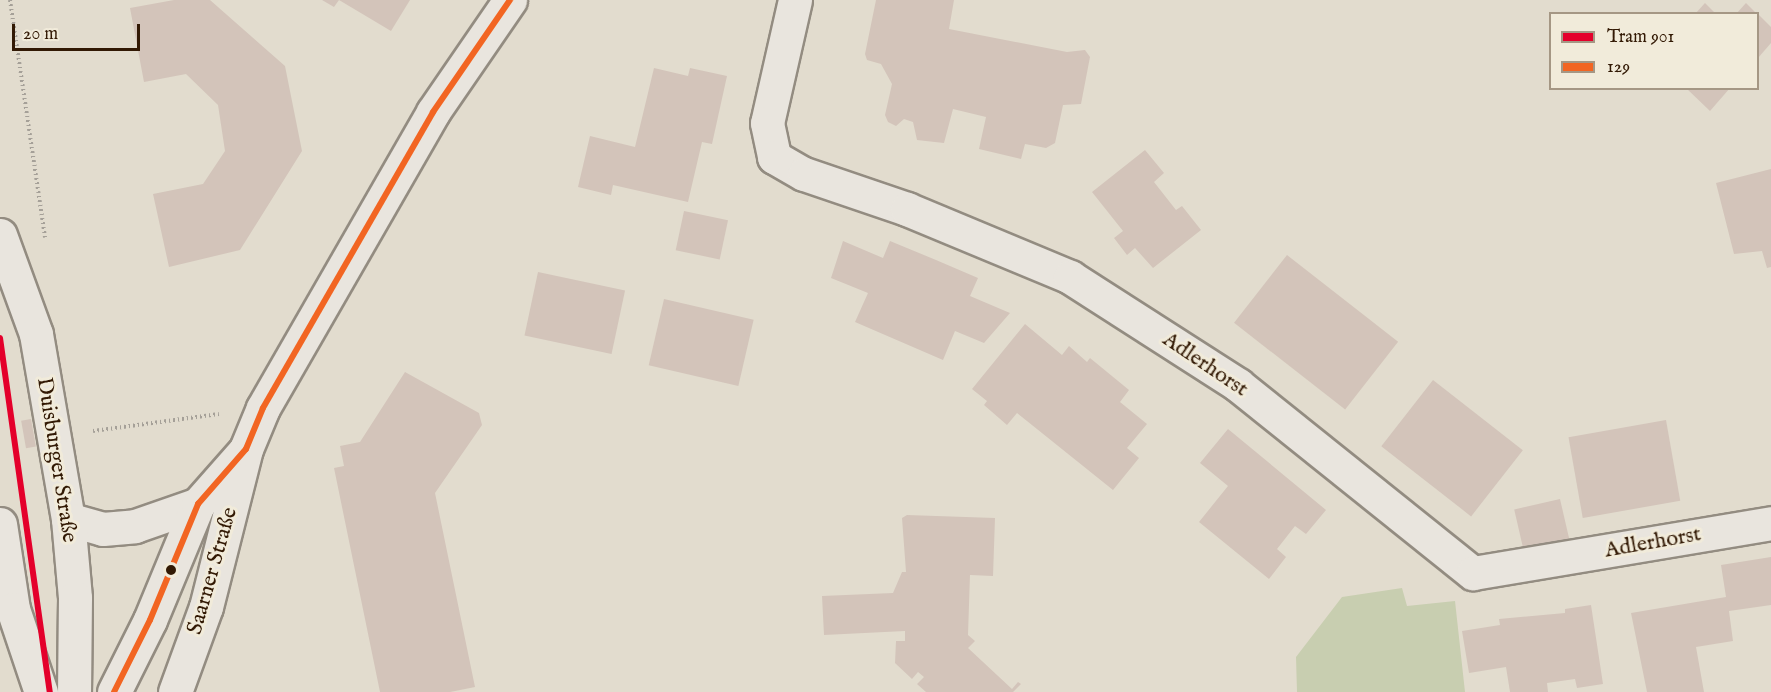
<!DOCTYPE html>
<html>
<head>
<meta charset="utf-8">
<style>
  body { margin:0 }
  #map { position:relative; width:1771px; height:692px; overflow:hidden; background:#e2dcce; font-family:"IM FELL English",serif }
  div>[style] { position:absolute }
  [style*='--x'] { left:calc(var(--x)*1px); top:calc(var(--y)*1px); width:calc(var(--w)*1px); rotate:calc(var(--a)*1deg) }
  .green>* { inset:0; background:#c8ceb0 }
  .building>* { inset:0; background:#d3c4ba; transform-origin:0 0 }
  .path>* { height:4px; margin-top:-2px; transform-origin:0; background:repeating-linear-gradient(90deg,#a5a098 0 1.5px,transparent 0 4.5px) }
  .roads { filter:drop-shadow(2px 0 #938c81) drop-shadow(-2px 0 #938c81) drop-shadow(0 2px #938c81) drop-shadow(0 -2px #938c81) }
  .minor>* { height:33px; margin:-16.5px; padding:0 16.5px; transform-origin:16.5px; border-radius:16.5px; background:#e9e5de }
  .secondary>* { height:33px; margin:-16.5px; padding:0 16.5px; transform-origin:16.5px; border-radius:16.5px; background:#e9e5de }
  .bus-1>* { height:6px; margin:-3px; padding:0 3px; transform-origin:3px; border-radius:3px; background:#f26522 }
  .tram-1>* { height:6px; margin:-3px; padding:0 3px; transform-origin:3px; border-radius:3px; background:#e4002b }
  .dots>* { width:16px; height:16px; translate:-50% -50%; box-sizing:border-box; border:3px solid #f1ebda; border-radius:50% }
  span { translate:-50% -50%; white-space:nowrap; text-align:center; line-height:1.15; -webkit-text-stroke:6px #f1ebda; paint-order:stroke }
  .street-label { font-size:22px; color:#321904 }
  .legend { position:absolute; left:1549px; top:12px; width:210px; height:78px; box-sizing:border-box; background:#f1ebda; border:2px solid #a59784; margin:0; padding:8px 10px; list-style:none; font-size:18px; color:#321904 }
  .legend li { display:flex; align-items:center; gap:12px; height:30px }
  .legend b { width:30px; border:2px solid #a59784 }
  .scale { position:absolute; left:12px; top:24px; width:128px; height:27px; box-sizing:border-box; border:3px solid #321904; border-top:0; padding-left:8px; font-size:18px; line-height:21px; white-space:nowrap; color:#321904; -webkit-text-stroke:4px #f1ebda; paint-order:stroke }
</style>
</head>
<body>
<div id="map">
  <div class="green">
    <div style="clip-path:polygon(1402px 588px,1407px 606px,1455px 601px,1465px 692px,1297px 692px,1296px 657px,1342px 597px)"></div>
  </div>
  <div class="building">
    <div style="clip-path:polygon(174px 0,210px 0,285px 66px,302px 151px,240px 250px,169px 267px,153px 194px,203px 184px,225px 151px,218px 105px,186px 74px,144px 82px,130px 8px)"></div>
    <div style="clip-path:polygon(322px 0,339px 0,334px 7px)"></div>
    <div style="clip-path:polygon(339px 0,410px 0,391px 31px)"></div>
    <div style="clip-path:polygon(876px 0,954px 0,949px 29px,1067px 52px,1085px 50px,1090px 57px,1081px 104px,1063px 105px,1055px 143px,1046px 148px,1025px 144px,1021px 159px,979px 149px,986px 117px,953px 109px,944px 143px,917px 140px,913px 122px,904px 119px,896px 126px,888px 122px,885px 115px,892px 84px,881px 64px,867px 60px,865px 54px)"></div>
    <div style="clip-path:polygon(1705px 3px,1716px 14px,1695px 14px)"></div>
    <div style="clip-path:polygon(1746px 3px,1757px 14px,1736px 14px)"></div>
    <div style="clip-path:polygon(1758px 14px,1771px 27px,1771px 43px,1758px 58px)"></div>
    <div style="clip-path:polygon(654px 68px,688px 76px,690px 68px,727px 76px,712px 144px,702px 142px,688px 202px,613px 185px,611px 195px,578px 187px,590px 136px,635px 147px)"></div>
    <div style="clip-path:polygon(1686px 88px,1730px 88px,1710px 111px)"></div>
    <div style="clip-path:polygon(1145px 150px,1164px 173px,1154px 182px,1176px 210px,1182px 206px,1201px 230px,1153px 268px,1135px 248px,1127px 255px,1114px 238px,1123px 231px,1092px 192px)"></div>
    <div style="clip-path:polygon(1771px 169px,1771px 267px,1767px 268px,1762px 251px,1734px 254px,1716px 183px)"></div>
    <div style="left:684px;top:211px;width:45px;height:40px;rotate:12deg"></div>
    <div style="clip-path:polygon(843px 241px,883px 258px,890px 241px,936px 260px,978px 278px,970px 296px,1010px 313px,984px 343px,955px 331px,943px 360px,855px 322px,868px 293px,831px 278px)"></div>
    <div style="left:1287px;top:255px;width:141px;height:86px;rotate:38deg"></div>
    <div style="left:538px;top:272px;width:89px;height:65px;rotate:12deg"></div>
    <div style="left:664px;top:299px;width:92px;height:68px;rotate:13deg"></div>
    <div style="clip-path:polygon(1025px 324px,1062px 355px,1069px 346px,1087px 362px,1090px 358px,1129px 390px,1120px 402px,1147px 424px,1127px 448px,1139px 458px,1113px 490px,1017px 413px,1007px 425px,984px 405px,987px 401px,972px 389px)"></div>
    <div style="clip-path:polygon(405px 372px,479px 413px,482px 425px,435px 493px,475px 687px,450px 692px,380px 692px,334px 468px,344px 466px,340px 446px,360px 442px)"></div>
    <div style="left:1433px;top:380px;width:114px;height:84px;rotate:38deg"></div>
    <div style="left:31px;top:419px;width:28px;height:10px;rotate:80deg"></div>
    <div style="left:1666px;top:420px;width:82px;height:99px;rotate:80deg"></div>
    <div style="clip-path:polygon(1228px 429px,1326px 510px,1306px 534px,1295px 526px,1277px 549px,1286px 557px,1269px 579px,1199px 522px,1228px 486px,1200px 463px)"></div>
    <div style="left:1560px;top:499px;width:44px;height:47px;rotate:77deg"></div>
    <div style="clip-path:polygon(907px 515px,995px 518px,993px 576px,970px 575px,968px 635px,975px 641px,968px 648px,1012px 689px,1018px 682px,1021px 684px,1013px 692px,926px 692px,917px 684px,924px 677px,918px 672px,912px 679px,895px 663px,896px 641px,905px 641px,905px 631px,824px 635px,822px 596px,893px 593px,902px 572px,906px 572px,902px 518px)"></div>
    <div style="clip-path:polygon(1771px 557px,1771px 605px,1729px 611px,1733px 641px,1696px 647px,1704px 692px,1647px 692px,1631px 613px,1726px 597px,1721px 565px)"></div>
    <div style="clip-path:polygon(1591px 605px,1603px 684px,1577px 688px,1575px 679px,1547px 683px,1548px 692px,1510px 692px,1506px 667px,1469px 673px,1462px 631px,1500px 625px,1499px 619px,1565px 613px,1565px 609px)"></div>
  </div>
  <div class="path">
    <div style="--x:10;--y:0;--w:240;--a:81.6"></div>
    <div style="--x:93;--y:431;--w:127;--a:-7.7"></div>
  </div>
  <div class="roads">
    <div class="minor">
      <div style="--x:795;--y:0;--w:126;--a:102.8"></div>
      <div style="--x:767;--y:123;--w:35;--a:78"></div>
      <div style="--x:774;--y:157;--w:34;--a:30"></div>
      <div style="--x:804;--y:174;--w:109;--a:18.8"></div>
      <div style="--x:907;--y:209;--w:177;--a:22.6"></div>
      <div style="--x:1070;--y:277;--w:200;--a:32.7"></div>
      <div style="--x:1238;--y:385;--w:301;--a:38.7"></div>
      <div style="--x:1473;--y:573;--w:302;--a:-9.5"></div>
    </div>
    <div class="secondary">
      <div style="--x:0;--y:235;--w:105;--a:70"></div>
      <div style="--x:36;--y:334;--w:188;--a:80.2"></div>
      <div style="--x:68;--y:519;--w:79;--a:84.9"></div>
      <div style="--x:75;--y:598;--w:94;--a:90.6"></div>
      <div style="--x:68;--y:519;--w:36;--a:16"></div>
      <div style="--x:103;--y:529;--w:32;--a:-5"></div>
      <div style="--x:135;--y:526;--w:67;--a:-19.2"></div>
      <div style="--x:0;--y:524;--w:86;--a:81.3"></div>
      <div style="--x:13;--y:609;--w:88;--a:71.4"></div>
      <div style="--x:114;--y:692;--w:80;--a:-63.4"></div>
      <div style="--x:150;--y:620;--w:126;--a:-67.5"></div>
      <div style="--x:198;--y:504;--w:68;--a:-48.6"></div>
      <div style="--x:175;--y:692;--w:90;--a:-70"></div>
      <div style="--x:206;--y:607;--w:163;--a:-75.8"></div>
      <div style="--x:246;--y:449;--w:44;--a:-67.5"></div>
      <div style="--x:263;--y:408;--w:341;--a:-60.1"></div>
      <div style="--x:433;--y:112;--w:136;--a:-55.5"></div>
    </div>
  </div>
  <div class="bus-1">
    <div style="--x:114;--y:692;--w:80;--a:-63.4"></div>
    <div style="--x:150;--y:620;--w:126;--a:-67.5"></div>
    <div style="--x:198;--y:504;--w:73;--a:-48.9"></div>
    <div style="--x:246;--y:449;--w:44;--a:-67.5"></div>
    <div style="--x:263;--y:408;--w:341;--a:-60.1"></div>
    <div style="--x:433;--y:112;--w:136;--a:-55.5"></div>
  </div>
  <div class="tram-1">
    <div style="--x:0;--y:338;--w:358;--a:82"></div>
  </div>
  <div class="dots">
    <div style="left:171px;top:570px;background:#321904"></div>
  </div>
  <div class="street-label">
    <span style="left:1205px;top:365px;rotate:34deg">Adlerhorst</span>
    <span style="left:56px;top:460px;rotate:81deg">Duisburger Straße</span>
    <span style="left:1653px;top:543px;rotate:-10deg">Adlerhorst</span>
    <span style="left:213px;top:571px;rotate:-74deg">Saarner Straße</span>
  </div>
  <ul class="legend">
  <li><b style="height:8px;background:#e4002b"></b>Tram 901</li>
  <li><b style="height:8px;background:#f26522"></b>129</li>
  </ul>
  <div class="scale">20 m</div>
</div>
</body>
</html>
